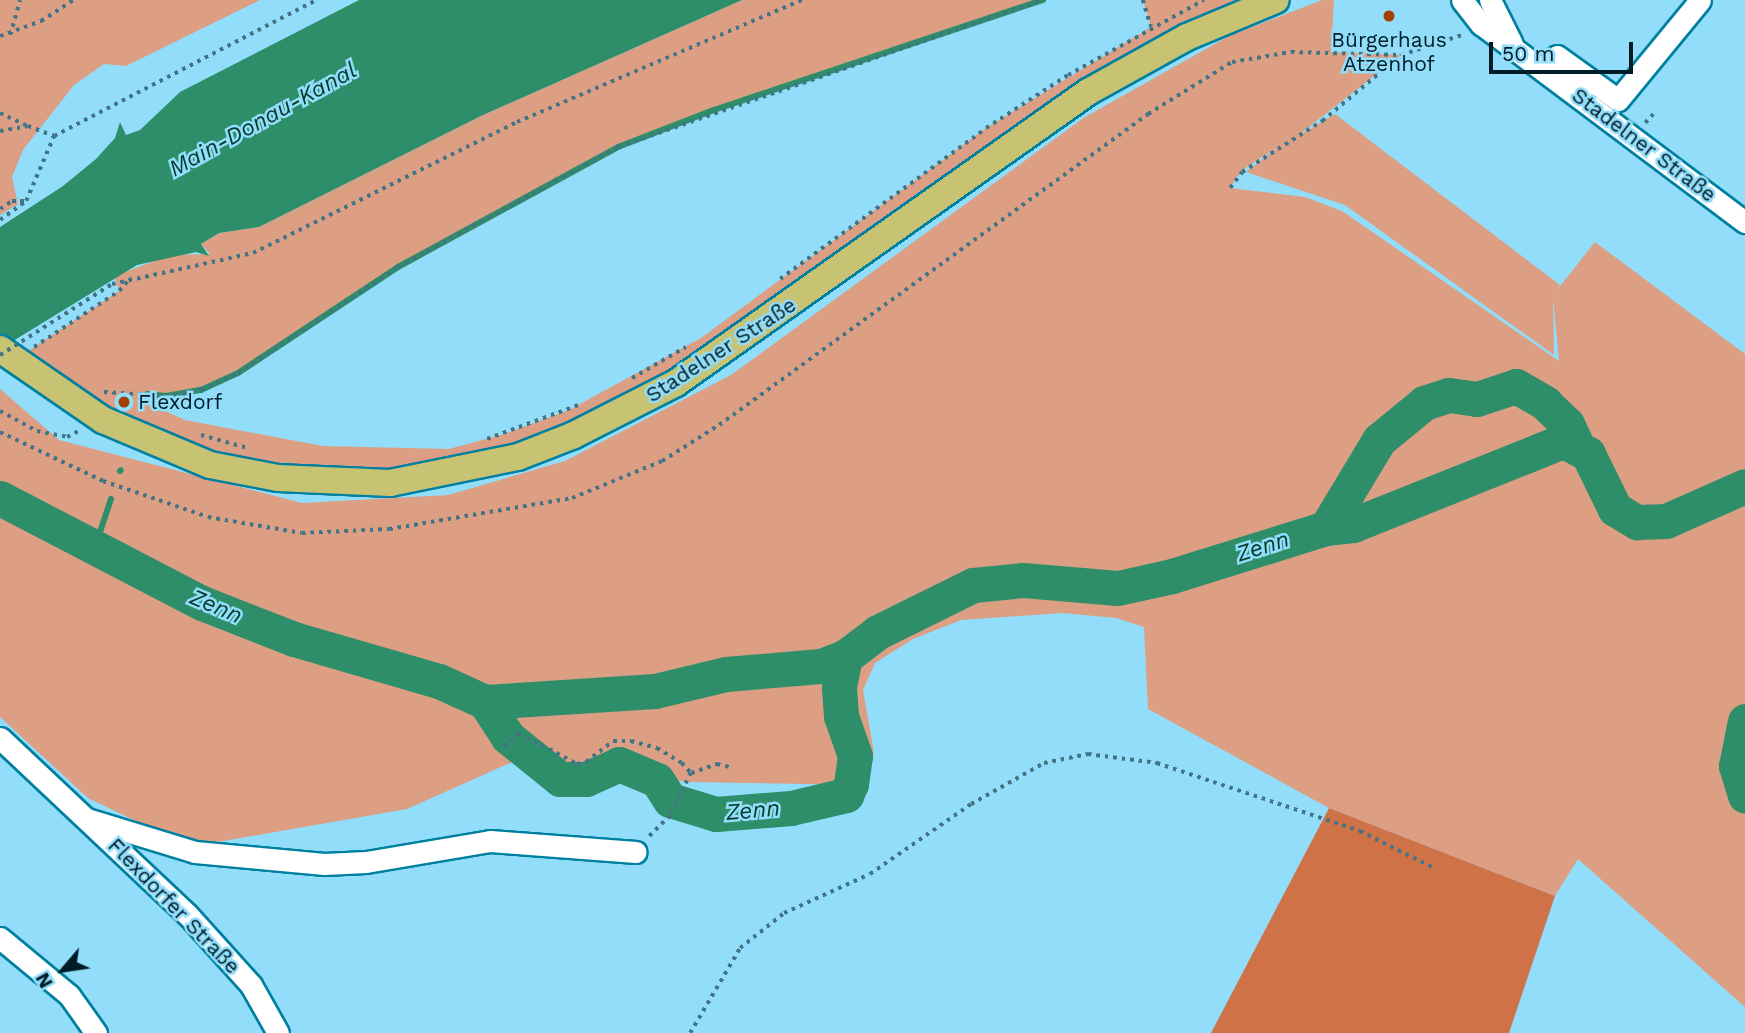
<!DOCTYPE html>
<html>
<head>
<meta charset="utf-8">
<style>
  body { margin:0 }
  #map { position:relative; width:1745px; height:1033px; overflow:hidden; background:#92ddfa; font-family:"Work Sans",sans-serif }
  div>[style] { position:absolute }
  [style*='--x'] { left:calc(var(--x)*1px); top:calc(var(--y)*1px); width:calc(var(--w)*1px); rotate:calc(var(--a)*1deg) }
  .green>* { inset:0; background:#dc9f84 }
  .forest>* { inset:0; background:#d07247 }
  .water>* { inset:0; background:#2e8e6a }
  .stream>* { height:6px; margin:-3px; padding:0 3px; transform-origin:3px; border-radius:3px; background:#2e8e6a }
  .river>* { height:35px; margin:-17.5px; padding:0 17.5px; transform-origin:17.5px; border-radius:17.5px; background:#2e8e6a }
  .path>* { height:3.5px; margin-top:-1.75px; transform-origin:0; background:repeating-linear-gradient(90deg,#427486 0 3.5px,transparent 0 8.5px) }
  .roads { filter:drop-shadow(2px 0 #0080a1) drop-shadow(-2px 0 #0080a1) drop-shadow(0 2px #0080a1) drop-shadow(0 -2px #0080a1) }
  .minor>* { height:21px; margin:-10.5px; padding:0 10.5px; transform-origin:10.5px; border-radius:10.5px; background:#fff }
  .major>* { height:26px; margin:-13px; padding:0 13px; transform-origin:13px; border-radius:13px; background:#c8c273 }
  .path-bridge>* { height:3.5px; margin-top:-1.75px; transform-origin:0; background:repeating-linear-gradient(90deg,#427486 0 3.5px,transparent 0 8.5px) }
  .dots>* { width:19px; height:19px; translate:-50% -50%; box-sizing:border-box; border:4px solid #92ddfa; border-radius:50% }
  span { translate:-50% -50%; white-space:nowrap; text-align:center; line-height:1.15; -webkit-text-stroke:5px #92ddfa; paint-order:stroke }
  .poi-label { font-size:21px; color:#001d27 }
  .left { translate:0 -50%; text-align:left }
  .street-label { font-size:21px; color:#001d27 }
  .water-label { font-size:23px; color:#043c29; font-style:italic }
  .north { position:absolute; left:28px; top:935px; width:70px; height:70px; -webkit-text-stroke:5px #92ddfa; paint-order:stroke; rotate:241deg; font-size:19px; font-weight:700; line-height:28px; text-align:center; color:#001d27 }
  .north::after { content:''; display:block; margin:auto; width:24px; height:32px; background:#001d27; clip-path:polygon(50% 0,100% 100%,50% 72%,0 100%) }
  .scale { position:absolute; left:1489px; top:42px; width:144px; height:32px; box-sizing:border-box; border:4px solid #001d27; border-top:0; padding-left:9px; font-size:21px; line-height:24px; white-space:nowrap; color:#001d27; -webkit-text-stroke:5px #92ddfa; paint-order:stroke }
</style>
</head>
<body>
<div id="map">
  <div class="green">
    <div style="clip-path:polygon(0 0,260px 0,126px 66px,104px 64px,74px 85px,23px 150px,12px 177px,18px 204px,0 215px)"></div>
    <div style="clip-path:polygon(742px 0,1043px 0,714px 110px,618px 147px,398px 267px,238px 373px,201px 390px,166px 396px,161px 409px,185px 420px,323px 446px,449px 449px,504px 434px,569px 410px,701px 338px,986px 128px,1151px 27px,1143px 0,1276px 0,1187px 37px,574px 435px,346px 484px,141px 439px,25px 353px,119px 291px,114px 276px,171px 255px,210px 254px,201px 244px,219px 233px,259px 227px,483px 115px)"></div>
    <div style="clip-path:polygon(evenodd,1322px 0,1334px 0,1331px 52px,1401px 55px,1296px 137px,1335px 114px,1560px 285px,1553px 295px,1595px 242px,1745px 354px,1745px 1007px,1578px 859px,1555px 896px,1329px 808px,1148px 709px,1144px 627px,1116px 618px,1062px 613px,961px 620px,913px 639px,875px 663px,863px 690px,874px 753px,865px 785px,688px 782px,519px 759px,407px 809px,206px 844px,146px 826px,88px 798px,0 717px,0 389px,59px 440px,302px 503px,448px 495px,565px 461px,731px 375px,1085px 117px,1229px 36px,1322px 0,1279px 146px,1246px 172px,1345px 205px,1554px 355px,1553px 298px,1559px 361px,1342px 211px,1305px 197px,1230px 188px,1241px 171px,1279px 146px)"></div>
  </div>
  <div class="forest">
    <div style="clip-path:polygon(1329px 808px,1555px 896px,1509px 1033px,1211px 1033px)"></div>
  </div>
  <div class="water">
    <div style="clip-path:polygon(359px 0,742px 0,483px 115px,259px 227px,219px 233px,201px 244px,209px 256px,196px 252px,137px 265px,0 349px,0 227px,63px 186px,96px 159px,115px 138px,120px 122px,126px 135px,140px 130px,180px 92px)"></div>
  </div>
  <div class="stream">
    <div style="--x:147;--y:394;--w:19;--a:6"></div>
    <div style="--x:166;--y:396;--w:36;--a:-10"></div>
    <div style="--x:201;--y:390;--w:41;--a:-24.7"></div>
    <div style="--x:238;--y:373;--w:192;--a:-33.5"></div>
    <div style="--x:398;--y:267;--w:251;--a:-28.6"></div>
    <div style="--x:618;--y:147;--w:103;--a:-21.1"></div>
    <div style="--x:714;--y:110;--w:347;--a:-18.5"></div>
    <div style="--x:120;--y:471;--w:1;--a:-45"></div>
    <div style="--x:94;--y:550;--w:54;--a:-71.6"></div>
  </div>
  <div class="river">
    <div style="--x:0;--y:498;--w:228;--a:27.5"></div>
    <div style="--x:202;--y:603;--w:99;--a:21.4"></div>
    <div style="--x:294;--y:639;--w:151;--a:16.2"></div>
    <div style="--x:439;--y:681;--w:51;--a:24.5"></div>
    <div style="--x:485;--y:702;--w:170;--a:-3.7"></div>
    <div style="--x:655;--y:691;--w:73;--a:-13.5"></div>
    <div style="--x:726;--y:674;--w:95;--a:-4.8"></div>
    <div style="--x:821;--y:666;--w:26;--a:-21"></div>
    <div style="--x:845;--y:657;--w:41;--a:-37.1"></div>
    <div style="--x:878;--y:632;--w:106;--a:-26.3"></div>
    <div style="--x:973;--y:585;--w:50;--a:-5.7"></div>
    <div style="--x:1023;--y:580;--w:95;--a:4.8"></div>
    <div style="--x:1118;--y:588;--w:55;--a:-12.5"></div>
    <div style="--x:1172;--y:576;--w:161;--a:-17.3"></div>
    <div style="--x:1326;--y:528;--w:27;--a:-6"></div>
    <div style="--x:1353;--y:525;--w:226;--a:-21.8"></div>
    <div style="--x:1563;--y:441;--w:28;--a:27"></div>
    <div style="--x:1588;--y:454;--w:61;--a:63.9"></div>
    <div style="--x:1615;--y:509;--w:26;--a:31"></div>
    <div style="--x:1637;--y:522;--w:29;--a:-2"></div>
    <div style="--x:1666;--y:521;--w:86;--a:-23.9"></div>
    <div style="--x:1326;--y:528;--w:103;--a:-58.9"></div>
    <div style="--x:1379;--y:440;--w:58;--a:-39.4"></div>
    <div style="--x:1424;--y:403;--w:26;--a:-18"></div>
    <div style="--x:1449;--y:395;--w:28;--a:8"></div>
    <div style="--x:1477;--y:399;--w:41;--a:-18.4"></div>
    <div style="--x:1516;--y:386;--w:34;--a:30"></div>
    <div style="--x:1545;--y:403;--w:30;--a:44"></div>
    <div style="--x:1567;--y:424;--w:26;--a:65"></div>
    <div style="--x:485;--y:702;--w:42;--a:56.7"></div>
    <div style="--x:508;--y:737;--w:67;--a:38.9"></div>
    <div style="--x:560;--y:779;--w:26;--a:0"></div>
    <div style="--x:586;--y:779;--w:36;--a:-24"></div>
    <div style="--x:619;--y:764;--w:41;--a:22.8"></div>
    <div style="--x:657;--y:780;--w:24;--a:57"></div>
    <div style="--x:670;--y:800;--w:48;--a:16.9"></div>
    <div style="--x:716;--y:814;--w:75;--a:-4.6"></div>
    <div style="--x:791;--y:808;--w:57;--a:-13.3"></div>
    <div style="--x:846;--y:795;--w:12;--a:-66"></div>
    <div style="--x:851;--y:784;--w:28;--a:-82"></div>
    <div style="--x:855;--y:756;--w:42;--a:-109.3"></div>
    <div style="--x:841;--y:716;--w:29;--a:-94"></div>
    <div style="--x:839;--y:687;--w:31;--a:-79"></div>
    <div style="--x:1745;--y:721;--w:46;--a:101.3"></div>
    <div style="--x:1736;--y:766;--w:31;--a:73"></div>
  </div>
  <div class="path">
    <div style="--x:1143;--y:0;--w:28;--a:73"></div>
    <div style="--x:10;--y:35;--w:36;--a:-74"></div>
    <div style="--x:0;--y:36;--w:44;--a:-20.1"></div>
    <div style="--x:41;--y:21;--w:38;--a:-33"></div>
    <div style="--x:0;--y:113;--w:29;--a:25"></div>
    <div style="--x:1645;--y:123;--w:12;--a:-48"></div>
    <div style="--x:0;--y:131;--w:28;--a:-10"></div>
    <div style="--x:28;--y:126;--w:28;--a:21"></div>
    <div style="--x:1230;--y:188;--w:20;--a:-53"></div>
    <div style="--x:1242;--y:172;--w:95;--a:-32.5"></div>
    <div style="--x:1322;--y:121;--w:103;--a:-39.9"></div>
    <div style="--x:0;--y:209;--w:14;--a:-34"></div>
    <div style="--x:12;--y:201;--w:14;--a:0"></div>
    <div style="--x:0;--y:220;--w:32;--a:-36"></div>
    <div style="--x:26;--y:201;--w:71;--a:-66.7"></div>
    <div style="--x:54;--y:136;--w:295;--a:-27.4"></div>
    <div style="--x:780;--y:279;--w:255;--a:-36.2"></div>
    <div style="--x:986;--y:128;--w:98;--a:-32.9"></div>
    <div style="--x:1068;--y:75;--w:155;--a:-28.9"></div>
    <div style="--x:112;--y:284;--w:144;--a:-12.4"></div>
    <div style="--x:253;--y:253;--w:295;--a:-26.4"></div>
    <div style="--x:517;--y:122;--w:310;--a:-23.2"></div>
    <div style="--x:34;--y:347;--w:102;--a:-33.4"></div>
    <div style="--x:119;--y:291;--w:18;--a:-49"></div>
    <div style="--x:632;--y:378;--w:62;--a:-29.9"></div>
    <div style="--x:104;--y:392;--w:62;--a:3.7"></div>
    <div style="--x:166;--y:396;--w:36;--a:-10"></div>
    <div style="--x:201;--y:390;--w:41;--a:-24.7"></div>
    <div style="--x:238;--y:373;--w:192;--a:-33.5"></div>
    <div style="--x:398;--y:267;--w:251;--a:-28.6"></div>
    <div style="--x:618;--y:147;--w:450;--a:-19.1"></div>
    <div style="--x:0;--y:411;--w:42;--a:28.4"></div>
    <div style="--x:37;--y:431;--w:31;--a:11"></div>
    <div style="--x:67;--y:437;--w:13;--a:-27"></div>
    <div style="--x:0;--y:432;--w:114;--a:25.4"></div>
    <div style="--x:103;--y:481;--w:111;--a:18.9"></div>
    <div style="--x:208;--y:517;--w:95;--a:9.7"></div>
    <div style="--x:302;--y:533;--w:87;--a:-2.6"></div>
    <div style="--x:389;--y:529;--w:186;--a:-9.6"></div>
    <div style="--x:572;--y:498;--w:97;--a:-22.3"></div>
    <div style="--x:662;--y:461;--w:67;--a:-32.3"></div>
    <div style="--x:719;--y:425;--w:530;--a:-35.94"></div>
    <div style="--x:1148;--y:114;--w:99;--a:-31.8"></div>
    <div style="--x:1232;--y:62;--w:60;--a:-9.6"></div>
    <div style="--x:1291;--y:52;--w:110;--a:1.6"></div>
    <div style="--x:1401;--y:55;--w:67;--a:-18.2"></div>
    <div style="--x:201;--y:435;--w:49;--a:15.5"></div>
    <div style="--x:487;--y:439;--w:100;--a:-20.4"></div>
    <div style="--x:504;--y:747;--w:21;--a:-43"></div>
    <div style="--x:519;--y:733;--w:66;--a:28.1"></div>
    <div style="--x:577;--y:764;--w:9;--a:-13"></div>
    <div style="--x:586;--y:762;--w:34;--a:-38"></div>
    <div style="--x:613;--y:741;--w:18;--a:0"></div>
    <div style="--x:631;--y:741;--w:27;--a:15"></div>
    <div style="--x:657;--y:748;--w:29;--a:31"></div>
    <div style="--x:682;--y:763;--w:13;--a:48"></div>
    <div style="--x:691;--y:773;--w:48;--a:116"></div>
    <div style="--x:670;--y:816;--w:30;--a:135"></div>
    <div style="--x:691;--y:773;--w:28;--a:-19"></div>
    <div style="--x:717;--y:764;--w:17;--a:13"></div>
    <div style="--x:690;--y:1033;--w:99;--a:-59.5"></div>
    <div style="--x:740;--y:948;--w:56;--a:-38.5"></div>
    <div style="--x:784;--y:913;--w:94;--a:-24.4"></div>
    <div style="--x:870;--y:874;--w:123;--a:-34.7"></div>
    <div style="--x:971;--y:804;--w:84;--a:-29.3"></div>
    <div style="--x:1044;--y:763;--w:45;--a:-11.6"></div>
    <div style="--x:1088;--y:754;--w:70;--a:7.4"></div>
    <div style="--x:1157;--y:763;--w:214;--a:18.5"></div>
    <div style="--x:1360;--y:831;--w:85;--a:26.6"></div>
  </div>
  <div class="roads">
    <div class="minor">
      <div style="--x:1462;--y:0;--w:31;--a:52"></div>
      <div style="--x:1481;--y:24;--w:330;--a:36.9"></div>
      <div style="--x:1490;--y:0;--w:49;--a:63.4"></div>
      <div style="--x:1544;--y:69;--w:18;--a:-45"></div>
      <div style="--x:1557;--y:56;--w:75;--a:35.8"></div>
      <div style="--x:1618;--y:100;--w:129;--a:-50.6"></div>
      <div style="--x:0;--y:738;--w:257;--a:43.3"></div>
      <div style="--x:187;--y:914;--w:96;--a:48"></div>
      <div style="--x:251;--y:985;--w:55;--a:60.6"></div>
      <div style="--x:87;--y:819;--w:113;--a:17"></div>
      <div style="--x:195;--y:852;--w:130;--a:5.3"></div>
      <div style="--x:324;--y:864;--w:42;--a:-2.7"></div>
      <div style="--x:366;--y:862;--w:126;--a:-9.6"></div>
      <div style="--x:490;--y:841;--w:146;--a:4.3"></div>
      <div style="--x:0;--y:938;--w:89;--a:39.6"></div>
      <div style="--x:69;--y:995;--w:47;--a:54.6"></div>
    </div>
    <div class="major">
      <div style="--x:0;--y:349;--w:125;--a:34.6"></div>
      <div style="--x:103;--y:420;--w:116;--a:22.8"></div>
      <div style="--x:210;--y:465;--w:69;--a:10.8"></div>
      <div style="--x:278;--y:478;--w:112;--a:2.6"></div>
      <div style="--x:390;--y:483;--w:131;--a:-11.5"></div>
      <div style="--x:518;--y:457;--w:60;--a:-21.4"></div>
      <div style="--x:574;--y:435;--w:114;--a:-27"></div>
      <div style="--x:676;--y:383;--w:504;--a:-35.23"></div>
      <div style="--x:1088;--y:92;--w:113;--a:-29.1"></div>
      <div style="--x:1187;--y:37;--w:96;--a:-22.6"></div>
    </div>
  </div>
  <div class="path-bridge">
    <div style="--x:0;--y:355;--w:133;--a:-32.4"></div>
  </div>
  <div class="dots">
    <div style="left:1389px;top:16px;background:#a24000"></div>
    <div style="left:124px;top:402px;background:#a24000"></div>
  </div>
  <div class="poi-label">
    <span style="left:1389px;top:52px">Bürgerhaus<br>Atzenhof</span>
    <span class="left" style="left:138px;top:402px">Flexdorf</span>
  </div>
  <div class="street-label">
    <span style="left:1644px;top:145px;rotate:37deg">Stadelner Straße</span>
    <span style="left:721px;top:350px;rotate:-33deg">Stadelner Straße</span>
    <span style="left:174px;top:906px;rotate:46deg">Flexdorfer Straße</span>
  </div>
  <div class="water-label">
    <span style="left:263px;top:120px;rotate:-29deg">Main-Donau-Kanal</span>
    <span style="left:1263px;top:547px;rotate:-18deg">Zenn</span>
    <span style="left:216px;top:607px;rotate:23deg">Zenn</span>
    <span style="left:753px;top:811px;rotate:-5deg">Zenn</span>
  </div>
  <div class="north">N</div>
  <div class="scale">50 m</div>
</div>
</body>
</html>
